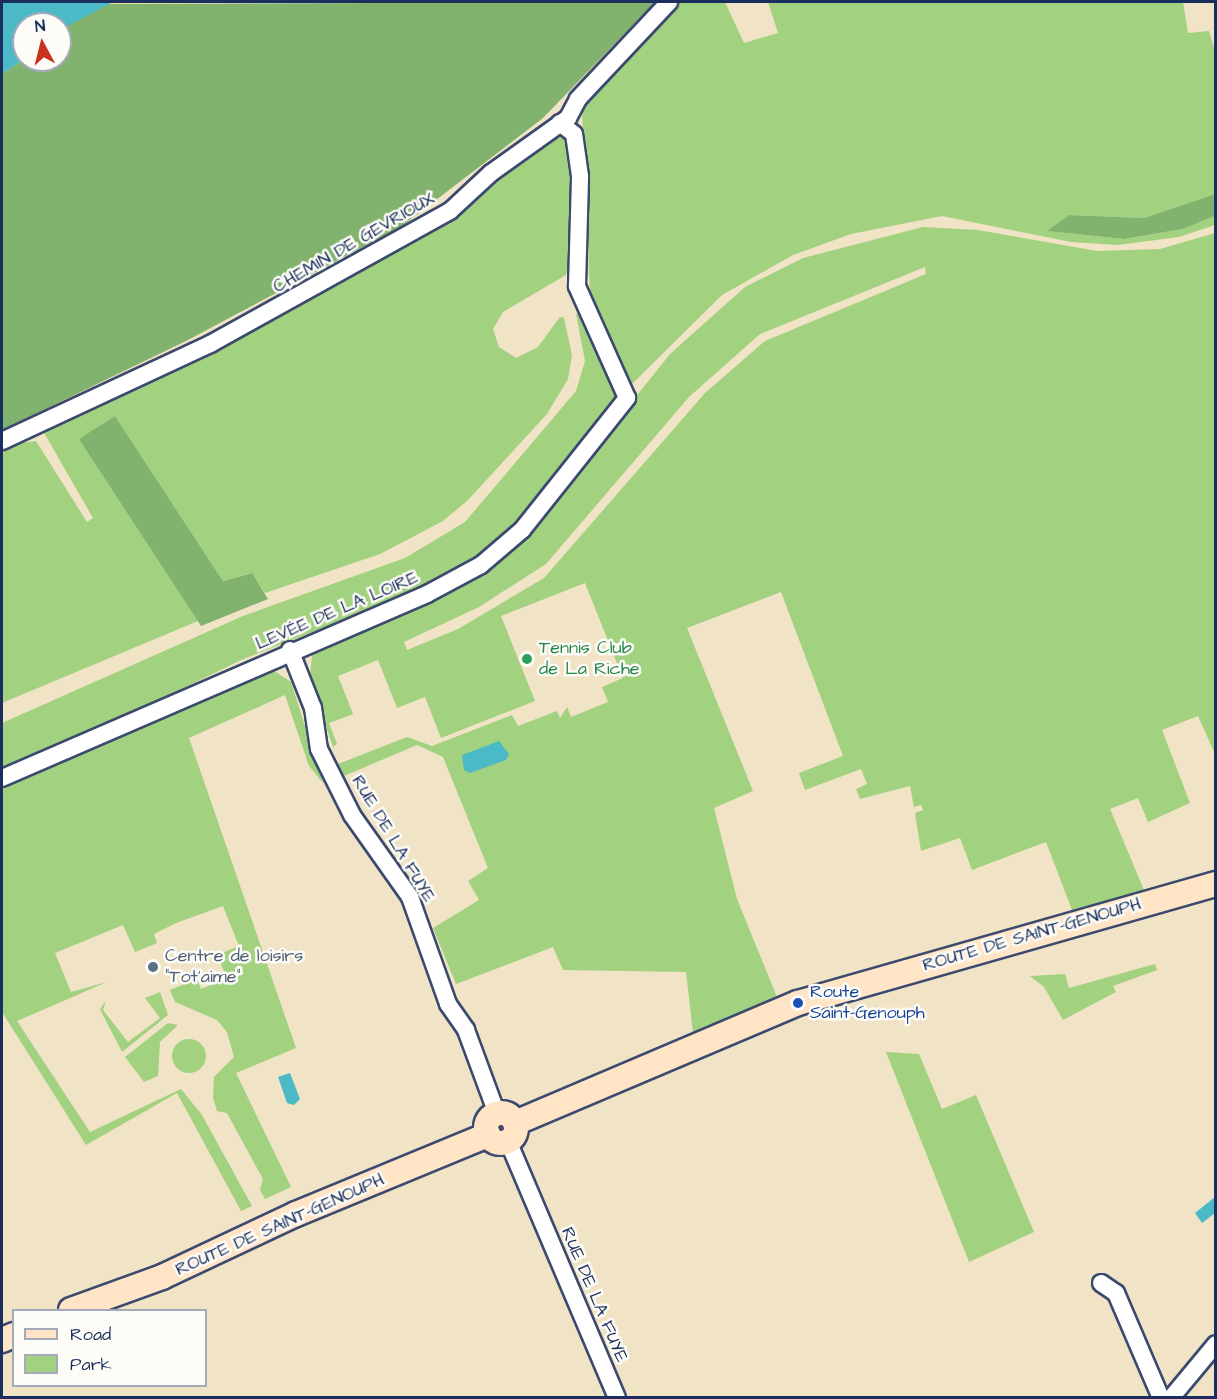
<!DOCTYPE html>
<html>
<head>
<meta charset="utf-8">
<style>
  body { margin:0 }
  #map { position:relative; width:1217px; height:1399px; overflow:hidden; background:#f0e3c6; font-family:"Architects Daughter",sans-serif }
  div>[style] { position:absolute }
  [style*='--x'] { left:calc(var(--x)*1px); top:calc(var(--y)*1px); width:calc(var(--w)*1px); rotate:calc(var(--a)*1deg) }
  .green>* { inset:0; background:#a2d17f }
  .round { border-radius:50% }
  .forest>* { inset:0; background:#81b36e }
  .sand>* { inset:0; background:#eeda9e }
  .water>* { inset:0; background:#4cb9c6 }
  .roads { filter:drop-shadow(2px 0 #3b4a6e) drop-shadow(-2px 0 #3b4a6e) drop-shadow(0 2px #3b4a6e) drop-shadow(0 -2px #3b4a6e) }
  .street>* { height:16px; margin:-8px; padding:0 8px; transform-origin:8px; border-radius:8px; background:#fff }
  .secondary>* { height:24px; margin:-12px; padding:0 12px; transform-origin:12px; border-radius:12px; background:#ffe4c6 }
  .secondary>.ring { margin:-12px; padding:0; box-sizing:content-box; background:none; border:24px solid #ffe4c6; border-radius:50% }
  .dots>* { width:16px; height:16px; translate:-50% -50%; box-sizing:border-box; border:3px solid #fdfcf7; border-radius:50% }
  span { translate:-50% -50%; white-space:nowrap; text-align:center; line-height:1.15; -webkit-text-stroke:5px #fdfcf7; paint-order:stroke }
  .street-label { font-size:18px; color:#1b2f5e }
  .leisure-label { font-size:18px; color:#27864d }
  .left { translate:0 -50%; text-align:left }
  .service-label { font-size:18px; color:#4e5e75 }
  .transit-label { font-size:18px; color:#164399 }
  .frame { position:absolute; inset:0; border:3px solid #1b2f5e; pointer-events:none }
  .legend { position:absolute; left:12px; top:1309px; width:195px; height:78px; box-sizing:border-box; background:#fdfcf7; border:2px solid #a3aaba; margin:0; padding:8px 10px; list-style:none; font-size:18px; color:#1b2f5e }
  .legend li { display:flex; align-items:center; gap:12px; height:30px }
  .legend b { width:30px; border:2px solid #a3aaba }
  .north { position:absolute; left:12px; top:12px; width:60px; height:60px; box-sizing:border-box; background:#fdfcf7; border:2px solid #a3aaba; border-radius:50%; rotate:353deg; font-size:16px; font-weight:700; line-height:24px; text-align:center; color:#1b2f5e }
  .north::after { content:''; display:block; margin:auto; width:21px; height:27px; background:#c8321e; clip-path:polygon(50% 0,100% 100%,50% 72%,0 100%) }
</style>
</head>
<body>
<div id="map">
  <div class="green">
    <div style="clip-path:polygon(679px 2px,725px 2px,744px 43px,778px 33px,768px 2px,1183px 2px,1188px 33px,1209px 31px,1215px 51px,1215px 194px,1144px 218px,1069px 215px,1048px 231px,1124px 239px,1183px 229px,1215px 216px,1215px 225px,1179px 237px,1118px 245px,1071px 242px,942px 216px,851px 234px,793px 255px,722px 295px,630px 386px,590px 294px,582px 111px,591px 94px)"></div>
    <div style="clip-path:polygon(566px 137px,574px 164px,571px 256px,566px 275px,503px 312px,493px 329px,499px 347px,516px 358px,538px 347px,560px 317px,564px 318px,572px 355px,568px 379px,547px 414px,468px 500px,443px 521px,380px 554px,265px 593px,251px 573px,223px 581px,115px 416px,80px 439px,198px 621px,2px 703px,2px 453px,7px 444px,18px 437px,21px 443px,36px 441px,87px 522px,93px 518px,43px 431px,403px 247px,544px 139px)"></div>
    <div style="clip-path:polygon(evenodd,923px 227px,978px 230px,1097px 251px,1160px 249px,1215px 233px,1215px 754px,1198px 716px,1162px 730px,1190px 803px,1148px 822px,1138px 798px,1110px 809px,1144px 890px,1072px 910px,1046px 842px,972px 870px,960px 838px,921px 851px,915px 813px,923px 810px,921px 805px,914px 807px,910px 786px,860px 799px,856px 789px,867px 784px,861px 769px,805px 790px,799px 773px,843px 756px,781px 592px,687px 628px,753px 791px,714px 808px,737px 899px,777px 997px,693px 1033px,686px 972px,563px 970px,553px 947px,456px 984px,433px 928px,479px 900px,468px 881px,488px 868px,443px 757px,417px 745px,344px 776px,338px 764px,407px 737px,432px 746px,512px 715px,518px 726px,557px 711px,560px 718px,567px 707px,571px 717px,608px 702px,602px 687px,623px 678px,585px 583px,501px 616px,535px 701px,441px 738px,425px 697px,397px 708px,378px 660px,338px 676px,353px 714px,329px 723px,337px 744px,333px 747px,310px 678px,312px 655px,393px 614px,535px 523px,670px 354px,745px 287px,803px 258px,923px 227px,925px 267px,926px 274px,765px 341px,705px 393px,544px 578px,458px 629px,407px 650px,404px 642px,479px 607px,546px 564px,689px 397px,760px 334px,925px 267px)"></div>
    <div style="clip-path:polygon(576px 314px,581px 314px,617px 399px,527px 514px,494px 546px,417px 591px,241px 660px,100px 729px,2px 769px,2px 723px,243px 616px,405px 558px,465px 522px,576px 391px,585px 361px)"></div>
    <div style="clip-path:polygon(270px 668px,291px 682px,323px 783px,309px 766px,285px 695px,189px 738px,296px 1048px,236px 1073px,291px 1187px,265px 1199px,260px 1190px,263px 1179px,227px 1113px,217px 1111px,213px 1098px,214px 1077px,234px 1057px,227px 1032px,217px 1020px,175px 1002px,170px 990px,197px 979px,201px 989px,227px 978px,217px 955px,239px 946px,223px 906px,176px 923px,154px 934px,157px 943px,135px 952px,123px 925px,55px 953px,71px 992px,107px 982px,17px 1021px,90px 1132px,181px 1089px,202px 1115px,252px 1206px,241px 1211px,177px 1093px,86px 1145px,2px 1012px,2px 783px)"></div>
    <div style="clip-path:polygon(1155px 964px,1157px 970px,1113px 986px,1116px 992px,1063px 1020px,1044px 987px,1030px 976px,1065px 974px,1069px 988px)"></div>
    <div style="clip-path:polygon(160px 992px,168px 1015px,122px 1052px,100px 1009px,106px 1001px,103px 1010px,128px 1042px,160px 1018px,145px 998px)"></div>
    <div style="clip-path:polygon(168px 1023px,178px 1025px,160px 1042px,158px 1076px,144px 1082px,125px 1057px)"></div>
    <div class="round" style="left:172px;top:1039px;width:34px;height:34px"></div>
    <div style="clip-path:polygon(886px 1052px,919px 1054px,942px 1109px,976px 1095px,1034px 1232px,969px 1262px)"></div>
  </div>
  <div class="forest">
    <div style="clip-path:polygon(655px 2px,543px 118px,402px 226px,186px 341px,2px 430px,2px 74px,24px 59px,60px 60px,60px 30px,106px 4px)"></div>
    <div style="clip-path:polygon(1215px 194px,1215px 216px,1183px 229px,1124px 239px,1047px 231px,1069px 215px,1144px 218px)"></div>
    <div style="clip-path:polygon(115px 416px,223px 581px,252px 573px,268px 599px,201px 626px,79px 439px)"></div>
  </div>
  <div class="sand">
    <div style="clip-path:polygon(113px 2px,330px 2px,106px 4px)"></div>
  </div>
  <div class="water">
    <div style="clip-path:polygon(2px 2px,113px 2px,60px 30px,60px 24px,24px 24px,24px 59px,2px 74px)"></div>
    <div style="clip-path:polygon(499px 741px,509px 754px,506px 760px,470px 773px,464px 770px,462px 755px)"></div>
    <div style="clip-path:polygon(290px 1073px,300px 1099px,294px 1105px,287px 1103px,278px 1077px)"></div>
    <div style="clip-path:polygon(1215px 1197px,1215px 1213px,1202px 1223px,1195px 1213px)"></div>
  </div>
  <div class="roads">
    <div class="street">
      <div style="--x:2;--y:441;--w:230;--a:-25"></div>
      <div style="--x:210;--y:344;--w:274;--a:-29"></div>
      <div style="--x:450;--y:211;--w:56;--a:-42.8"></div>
      <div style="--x:491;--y:173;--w:95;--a:-35.5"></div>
      <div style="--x:568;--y:118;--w:21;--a:-62"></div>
      <div style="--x:578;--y:99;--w:133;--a:-46.8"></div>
      <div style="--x:290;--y:650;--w:62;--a:68.4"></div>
      <div style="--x:313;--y:708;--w:41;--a:81.7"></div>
      <div style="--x:319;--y:749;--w:74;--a:63.4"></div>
      <div style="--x:352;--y:815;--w:100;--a:54.7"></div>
      <div style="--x:410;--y:897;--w:114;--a:70.4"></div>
      <div style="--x:448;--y:1004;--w:32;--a:55"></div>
      <div style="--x:466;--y:1030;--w:90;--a:69.7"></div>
      <div style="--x:2;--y:778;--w:463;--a:-23.4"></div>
      <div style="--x:427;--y:594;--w:61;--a:-28.2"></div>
      <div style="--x:481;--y:565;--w:54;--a:-40.5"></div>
      <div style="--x:522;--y:530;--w:169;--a:-51.5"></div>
      <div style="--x:627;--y:398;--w:123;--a:-114.1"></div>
      <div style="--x:577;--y:286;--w:110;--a:-88.4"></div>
      <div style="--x:580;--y:176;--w:42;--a:-98.1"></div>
      <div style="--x:574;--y:134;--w:18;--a:-142"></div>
      <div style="--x:508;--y:1141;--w:279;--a:67"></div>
      <div style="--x:1101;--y:1283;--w:18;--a:34"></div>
      <div style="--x:1116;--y:1293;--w:114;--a:66.8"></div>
      <div style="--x:1171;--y:1398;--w:70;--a:-50.2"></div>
    </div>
    <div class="secondary">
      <div class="ring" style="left:486px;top:1113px;width:6px;height:6px"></div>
      <div style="--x:515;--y:1123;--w:307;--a:-23"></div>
      <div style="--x:798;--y:1003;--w:435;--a:-15.9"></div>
      <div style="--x:71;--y:1310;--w:97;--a:-19.9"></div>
      <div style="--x:162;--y:1277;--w:148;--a:-25.2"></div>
      <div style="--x:296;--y:1214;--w:208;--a:-22.4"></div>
      <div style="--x:2;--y:1340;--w:13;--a:-23"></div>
    </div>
  </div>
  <div class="dots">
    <div style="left:527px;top:659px;background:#2e9e5b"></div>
    <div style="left:153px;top:967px;background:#5c6f8a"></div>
    <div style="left:798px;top:1003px;background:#1a4fb4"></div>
  </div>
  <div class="street-label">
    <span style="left:354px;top:243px;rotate:-30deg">CHEMIN DE GEVRIOUX</span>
    <span style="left:337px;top:611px;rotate:-23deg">LEVÉE DE LA LOIRE</span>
    <span style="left:393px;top:839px;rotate:59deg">RUE DE LA FUYE</span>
    <span style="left:1032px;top:935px;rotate:-16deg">ROUTE DE SAINT-GENOUPH</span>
    <span style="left:280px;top:1225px;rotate:-24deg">ROUTE DE SAINT-GENOUPH</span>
    <span style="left:594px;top:1295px;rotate:67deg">RUE DE LA FUYE</span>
  </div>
  <div class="leisure-label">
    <span class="left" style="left:539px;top:659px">Tennis Club<br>de La Riche</span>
  </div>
  <div class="service-label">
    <span class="left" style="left:165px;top:967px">Centre de loisirs<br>"Tot’aime"</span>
  </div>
  <div class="transit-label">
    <span class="left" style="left:810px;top:1003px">Route<br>Saint-Genouph</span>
  </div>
  <div class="frame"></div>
  <ul class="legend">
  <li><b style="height:8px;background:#ffe4c6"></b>Road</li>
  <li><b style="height:16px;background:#a2d17f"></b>Park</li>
  </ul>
  <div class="north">N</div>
</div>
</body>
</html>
